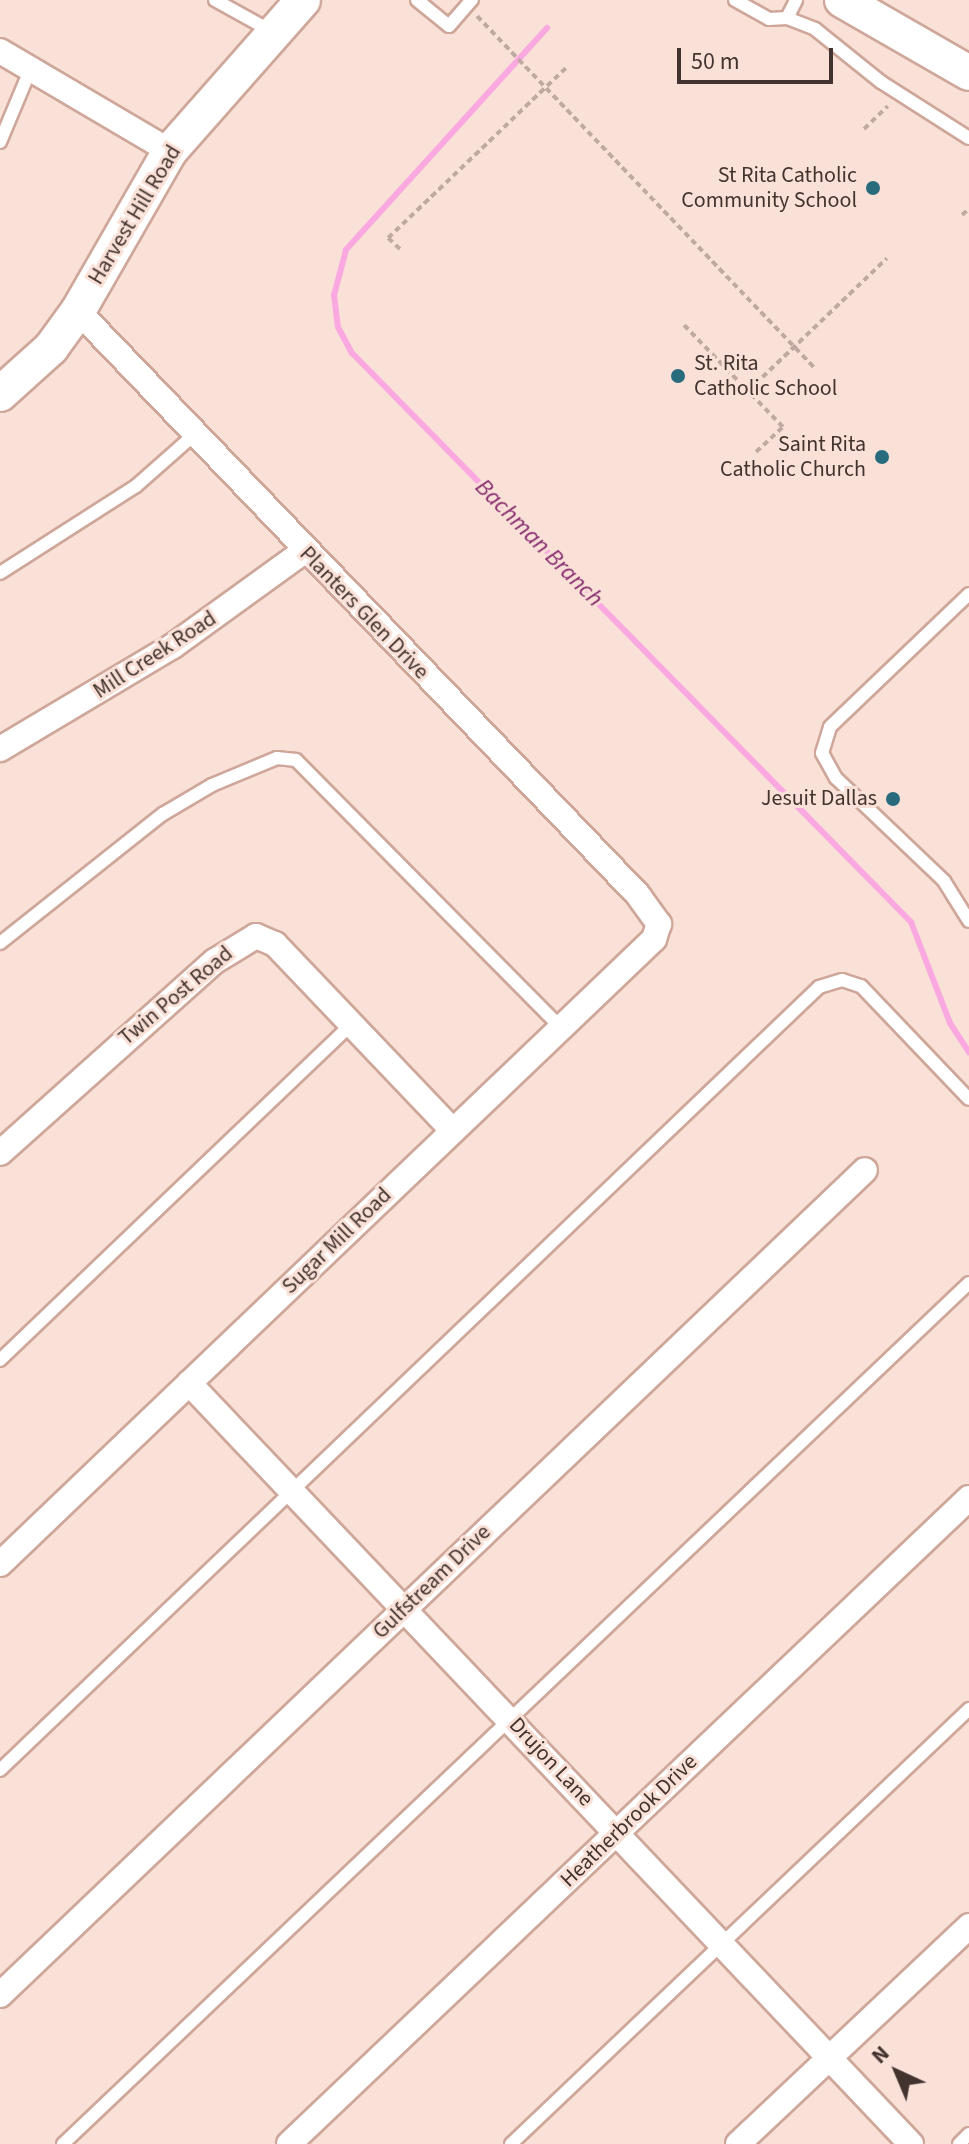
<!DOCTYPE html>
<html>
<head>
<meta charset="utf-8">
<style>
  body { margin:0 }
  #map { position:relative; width:969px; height:2144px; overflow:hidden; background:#fae1d8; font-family:"Source Sans 3",sans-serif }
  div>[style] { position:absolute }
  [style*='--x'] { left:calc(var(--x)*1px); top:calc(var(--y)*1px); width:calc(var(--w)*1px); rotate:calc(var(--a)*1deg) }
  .stream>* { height:6px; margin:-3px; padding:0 3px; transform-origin:3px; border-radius:3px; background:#faa9e0 }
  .path>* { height:4px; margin-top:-2px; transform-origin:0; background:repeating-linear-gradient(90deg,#bfa9a1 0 6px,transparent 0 10px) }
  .roads { filter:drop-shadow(2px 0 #cea79a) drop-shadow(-2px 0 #cea79a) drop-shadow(0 2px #cea79a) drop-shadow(0 -2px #cea79a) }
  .lane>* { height:12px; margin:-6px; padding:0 6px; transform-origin:6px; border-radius:6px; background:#fff }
  .street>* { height:24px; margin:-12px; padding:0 12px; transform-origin:12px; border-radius:12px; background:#fff }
  .secondary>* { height:34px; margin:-17px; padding:0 17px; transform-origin:17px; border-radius:17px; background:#fff }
  .dots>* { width:22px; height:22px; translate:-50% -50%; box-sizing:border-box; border:4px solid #fae1d8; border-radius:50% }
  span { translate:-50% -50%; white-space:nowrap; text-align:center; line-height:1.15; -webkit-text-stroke:6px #fae1d8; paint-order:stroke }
  .poi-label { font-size:22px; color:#43332e }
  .right { translate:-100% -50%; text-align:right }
  .left { translate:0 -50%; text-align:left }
  .street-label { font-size:22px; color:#43332e }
  .water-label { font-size:24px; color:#84296d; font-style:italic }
  .north { position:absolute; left:857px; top:2032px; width:80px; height:80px; -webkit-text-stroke:6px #fae1d8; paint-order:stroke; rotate:316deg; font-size:22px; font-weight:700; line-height:32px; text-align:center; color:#43332e }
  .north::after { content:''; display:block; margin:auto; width:28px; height:36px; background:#43332e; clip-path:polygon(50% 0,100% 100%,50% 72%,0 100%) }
  .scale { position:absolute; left:677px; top:48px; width:156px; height:36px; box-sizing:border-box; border:4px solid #43332e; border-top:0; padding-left:10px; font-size:24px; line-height:28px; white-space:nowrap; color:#43332e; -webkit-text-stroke:6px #fae1d8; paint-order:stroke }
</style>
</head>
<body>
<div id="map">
  <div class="stream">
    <div style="--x:547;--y:28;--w:299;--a:132.2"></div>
    <div style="--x:346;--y:250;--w:47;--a:104.9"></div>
    <div style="--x:334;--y:295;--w:32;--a:83"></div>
    <div style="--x:338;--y:327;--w:30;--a:62"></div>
    <div style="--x:352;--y:353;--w:798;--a:45.51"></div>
    <div style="--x:911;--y:922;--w:108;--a:68.9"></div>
    <div style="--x:950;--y:1023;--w:35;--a:57"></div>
  </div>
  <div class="path">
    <div style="--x:477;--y:16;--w:489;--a:46.2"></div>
    <div style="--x:864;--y:129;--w:33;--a:-44"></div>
    <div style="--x:962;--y:215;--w:9;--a:-41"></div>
    <div style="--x:400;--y:249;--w:16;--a:-137"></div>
    <div style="--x:388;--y:238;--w:250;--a:-43.7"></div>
    <div style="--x:684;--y:325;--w:92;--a:45.9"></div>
    <div style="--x:756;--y:452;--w:37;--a:-43"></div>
    <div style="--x:783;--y:427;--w:50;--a:-134.2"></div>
    <div style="--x:748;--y:391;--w:192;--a:-43.7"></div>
  </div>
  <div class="roads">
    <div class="lane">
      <div style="--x:215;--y:0;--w:64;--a:29"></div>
      <div style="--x:417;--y:0;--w:41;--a:39.1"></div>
      <div style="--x:449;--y:26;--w:35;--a:-49"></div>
      <div style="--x:735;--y:0;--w:39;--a:29"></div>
      <div style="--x:769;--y:19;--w:18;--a:-3"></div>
      <div style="--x:787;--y:18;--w:30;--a:21"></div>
      <div style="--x:815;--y:29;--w:85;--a:38.8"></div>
      <div style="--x:881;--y:82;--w:104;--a:32.5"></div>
      <div style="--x:787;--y:18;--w:20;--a:-63"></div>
      <div style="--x:0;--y:142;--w:80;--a:-67.3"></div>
      <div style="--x:0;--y:573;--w:161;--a:-32.6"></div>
      <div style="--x:136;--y:486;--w:79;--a:-41.4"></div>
      <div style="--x:969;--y:594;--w:192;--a:136.3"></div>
      <div style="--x:830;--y:727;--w:27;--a:107"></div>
      <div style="--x:822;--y:753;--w:29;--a:61"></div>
      <div style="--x:836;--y:778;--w:149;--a:43.6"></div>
      <div style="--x:944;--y:881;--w:47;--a:58"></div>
      <div style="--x:0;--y:943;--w:208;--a:-38.4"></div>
      <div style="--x:163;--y:814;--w:57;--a:-30.6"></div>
      <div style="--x:212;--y:785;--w:70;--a:-22.6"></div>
      <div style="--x:277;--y:758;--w:19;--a:6"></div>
      <div style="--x:296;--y:760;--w:375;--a:45.3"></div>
      <div style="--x:0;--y:1360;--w:487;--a:-43.7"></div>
      <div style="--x:0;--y:1770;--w:1133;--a:-43.71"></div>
      <div style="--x:819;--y:987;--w:24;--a:-17"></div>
      <div style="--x:842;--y:980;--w:20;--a:18"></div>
      <div style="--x:861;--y:986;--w:156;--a:46.3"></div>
      <div style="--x:63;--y:2144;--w:1250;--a:-43.54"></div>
      <div style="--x:511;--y:2144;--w:632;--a:-43.52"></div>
      <div style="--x:959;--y:2144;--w:14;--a:-45"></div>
    </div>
    <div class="street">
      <div style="--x:0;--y:51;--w:197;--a:30.5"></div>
      <div style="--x:0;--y:749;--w:201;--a:-30.8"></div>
      <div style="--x:173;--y:646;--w:162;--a:-35.9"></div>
      <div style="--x:0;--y:1153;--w:288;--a:-41.8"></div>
      <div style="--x:215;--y:961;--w:48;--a:-31.4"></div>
      <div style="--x:256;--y:936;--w:21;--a:23"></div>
      <div style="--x:275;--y:944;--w:258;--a:46.4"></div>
      <div style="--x:189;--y:1383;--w:1049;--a:46.51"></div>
      <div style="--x:0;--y:1564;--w:905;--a:-43.7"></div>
      <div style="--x:654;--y:939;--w:16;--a:-72"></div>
      <div style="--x:659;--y:924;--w:34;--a:-126"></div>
      <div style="--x:639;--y:896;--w:811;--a:-133.8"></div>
      <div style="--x:0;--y:1995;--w:1195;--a:-43.64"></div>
      <div style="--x:289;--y:2144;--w:938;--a:-43.53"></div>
      <div style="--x:738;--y:2144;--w:318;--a:-43.3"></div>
    </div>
    <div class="secondary">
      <div style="--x:842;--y:0;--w:146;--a:29.9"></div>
      <div style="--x:0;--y:394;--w:69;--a:-42"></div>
      <div style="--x:51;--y:348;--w:46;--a:-53.9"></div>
      <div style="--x:78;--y:311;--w:185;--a:-60.1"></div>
      <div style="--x:170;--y:151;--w:201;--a:-48.6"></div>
    </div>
  </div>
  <div class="dots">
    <div style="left:873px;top:188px;background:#286b7d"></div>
    <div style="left:678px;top:376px;background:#286b7d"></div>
    <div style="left:882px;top:457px;background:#286b7d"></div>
    <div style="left:893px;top:799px;background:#286b7d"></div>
  </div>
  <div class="poi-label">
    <span class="right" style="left:857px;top:188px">St Rita Catholic<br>Community School</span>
    <span class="left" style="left:694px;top:376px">St. Rita<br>Catholic School</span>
    <span class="right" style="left:866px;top:457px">Saint Rita<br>Catholic Church</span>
    <span class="right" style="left:877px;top:799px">Jesuit Dallas</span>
  </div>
  <div class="street-label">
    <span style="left:135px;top:215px;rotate:-59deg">Harvest Hill Road</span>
    <span style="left:364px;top:613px;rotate:46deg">Planters Glen Drive</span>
    <span style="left:155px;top:655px;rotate:-33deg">Mill Creek Road</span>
    <span style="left:176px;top:996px;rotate:-40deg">Twin Post Road</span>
    <span style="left:337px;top:1241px;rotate:-44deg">Sugar Mill Road</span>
    <span style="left:432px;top:1582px;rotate:-44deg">Gulfstream Drive</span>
    <span style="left:551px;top:1762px;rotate:47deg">Drujon Lane</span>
    <span style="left:629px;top:1821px;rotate:-44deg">Heatherbrook Drive</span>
  </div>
  <div class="water-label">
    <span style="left:539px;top:543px;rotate:45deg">Bachman Branch</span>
  </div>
  <div class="north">N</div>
  <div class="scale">50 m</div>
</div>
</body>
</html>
